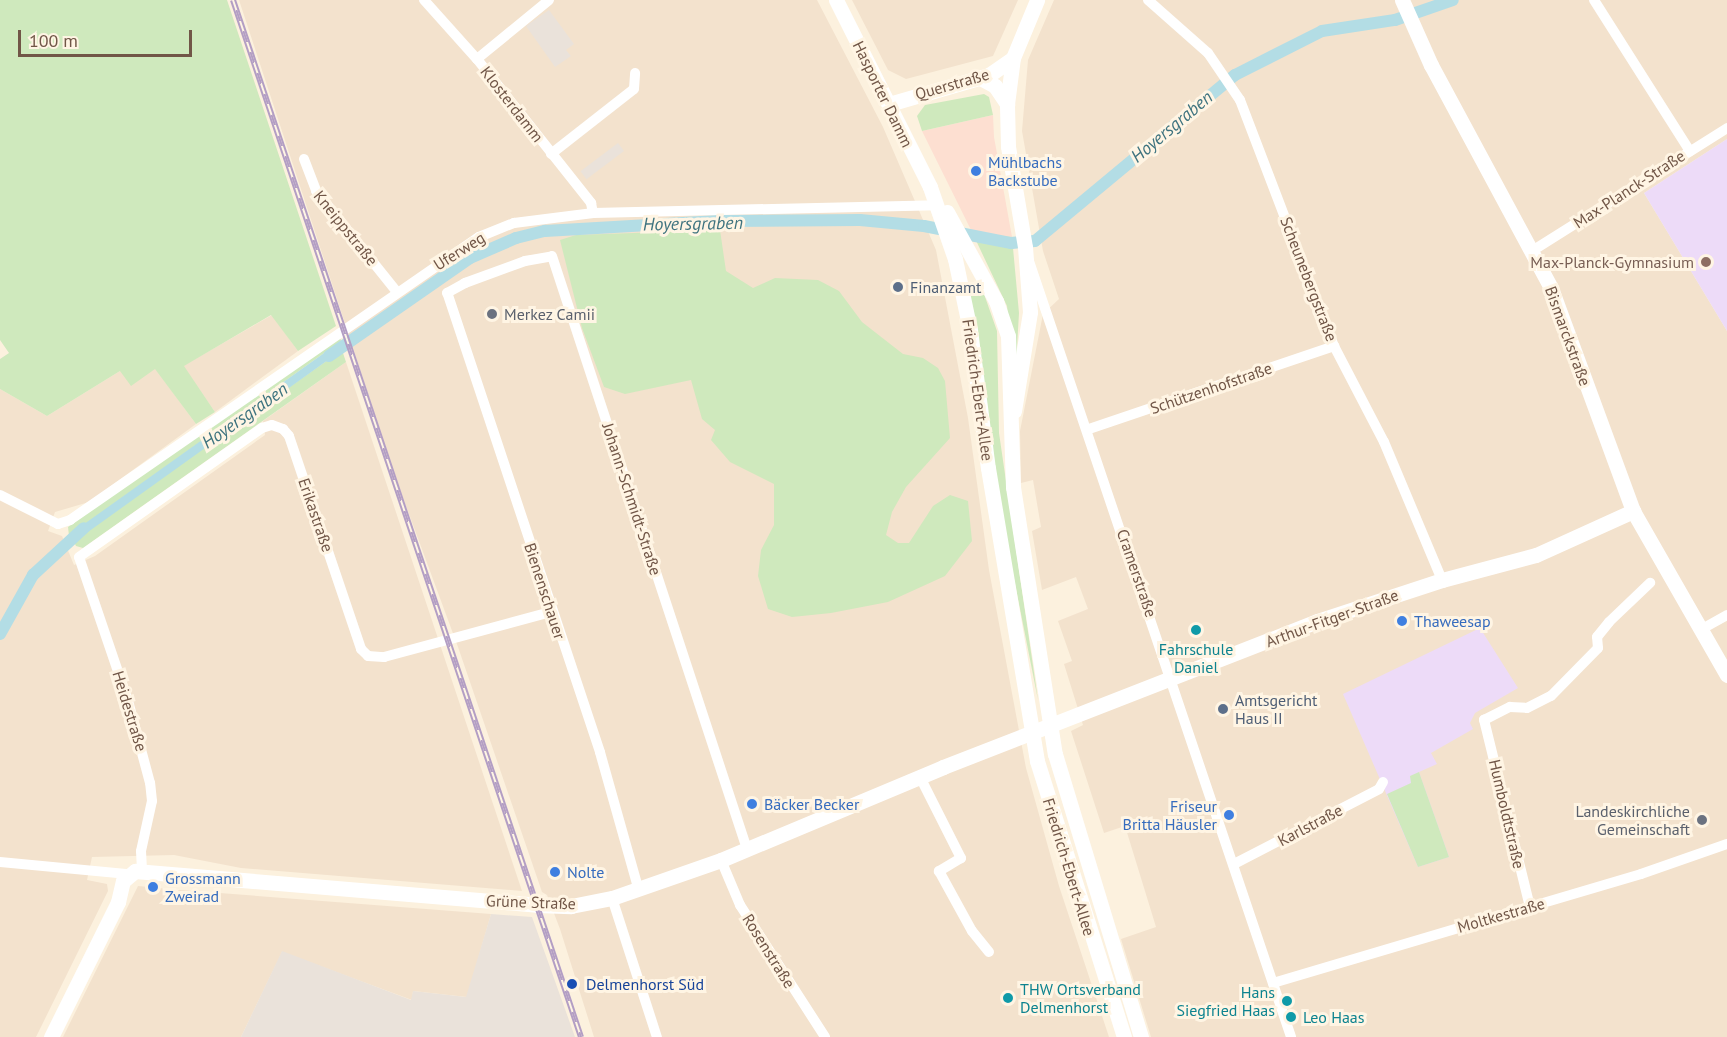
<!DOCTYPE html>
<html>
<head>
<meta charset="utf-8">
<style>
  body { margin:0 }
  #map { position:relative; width:1727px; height:1037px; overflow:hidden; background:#fcf1de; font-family:"PT Sans",sans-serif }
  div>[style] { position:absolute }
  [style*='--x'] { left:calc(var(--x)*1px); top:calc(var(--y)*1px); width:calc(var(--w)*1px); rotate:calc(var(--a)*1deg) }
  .residential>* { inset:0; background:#f3e2cd }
  .commercial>* { inset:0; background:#fddfd1 }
  .industrial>* { inset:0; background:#eae2da; transform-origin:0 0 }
  .education>* { inset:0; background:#eddbf8 }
  .green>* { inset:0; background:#cfe9bd }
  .water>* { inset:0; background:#b3dde5 }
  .canal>* { height:12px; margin:-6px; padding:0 6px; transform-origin:6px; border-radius:6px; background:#b3dde5 }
  .street>* { height:10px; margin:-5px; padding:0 5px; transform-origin:5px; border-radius:5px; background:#fff }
  .secondary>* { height:15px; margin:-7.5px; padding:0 7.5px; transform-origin:7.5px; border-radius:7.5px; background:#fff }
  .rail>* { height:6px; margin-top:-3px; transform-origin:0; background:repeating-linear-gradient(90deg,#fff5e4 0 11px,#b39ec4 0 22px); box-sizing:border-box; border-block:2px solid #b39ec4 }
  .dots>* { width:16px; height:16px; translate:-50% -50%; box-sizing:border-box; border:3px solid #fff5e4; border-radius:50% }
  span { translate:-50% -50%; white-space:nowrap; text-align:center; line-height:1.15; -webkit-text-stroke:6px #fff5e4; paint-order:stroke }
  .street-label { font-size:16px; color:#715647 }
  .shop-label { font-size:16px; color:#366cbe }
  .left { translate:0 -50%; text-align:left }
  .right { translate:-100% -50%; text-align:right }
  .education-label { font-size:16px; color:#785e54 }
  .service-label { font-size:16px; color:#4e5e75 }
  .worship-label { font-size:16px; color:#5b616d }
  .culture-label { font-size:16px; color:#0d838f }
  .transit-label { font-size:16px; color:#164399 }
  .water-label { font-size:18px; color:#3e737f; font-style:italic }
  .scale { position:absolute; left:18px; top:30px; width:174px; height:27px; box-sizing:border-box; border:3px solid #715647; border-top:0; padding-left:8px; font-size:18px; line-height:21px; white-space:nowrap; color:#715647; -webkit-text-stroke:4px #fff5e4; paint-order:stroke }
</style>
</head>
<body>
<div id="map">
  <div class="residential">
    <div style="clip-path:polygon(239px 0,817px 0,883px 127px,936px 250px,968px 418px,989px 570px,1026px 768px,1059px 886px,1109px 1037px,594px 1037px,560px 929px,547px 895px,542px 892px,458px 647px,395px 476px)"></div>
    <div style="clip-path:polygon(852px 0,1018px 0,993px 56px,906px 79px,888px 70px)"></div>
    <div style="clip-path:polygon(1054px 0,1727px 0,1727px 139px,1644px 193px,1727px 331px,1727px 1037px,1151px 1037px,1121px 939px,1156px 927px,1125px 826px,1104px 833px,1071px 731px,1083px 725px,1064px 664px,1072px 661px,1058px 621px,1088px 609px,1076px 577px,1042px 590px,1032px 531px,1041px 527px,1033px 480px,1021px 483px,1020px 431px,1043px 314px,1059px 299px,1043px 251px,1022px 131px,1028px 60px)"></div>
    <div style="clip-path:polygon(272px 315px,298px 351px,215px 412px,183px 366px)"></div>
    <div style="clip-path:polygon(346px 362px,522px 891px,241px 868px,174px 855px,92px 857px,87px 880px,107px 884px,108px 891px,36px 1037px,0 1037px,0 389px,47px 416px,120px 371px,155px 368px,196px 424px,89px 502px,55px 512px,48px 531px,62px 536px,74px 565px,95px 556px,265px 435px,263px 421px)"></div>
    <div style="clip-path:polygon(138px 886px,180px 890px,491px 914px,467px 997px,413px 991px,412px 1000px,282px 952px,241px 1037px,63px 1037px)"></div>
  </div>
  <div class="commercial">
    <div style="clip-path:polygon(993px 115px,994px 137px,1012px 237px,972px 232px,922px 131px)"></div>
  </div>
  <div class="industrial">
    <div style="clip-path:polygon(549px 10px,574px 44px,566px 50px,571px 56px,555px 67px,526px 26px)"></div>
    <div style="left:618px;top:143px;width:10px;height:47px;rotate:53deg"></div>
    <div style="clip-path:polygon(491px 914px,532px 917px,575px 1037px,241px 1037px,282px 951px,411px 1000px,413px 991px,466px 997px)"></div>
  </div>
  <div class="education">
    <div style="clip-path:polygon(1727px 139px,1727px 331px,1644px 193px)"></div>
    <div style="clip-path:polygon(1480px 628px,1518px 688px,1475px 713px,1470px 723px,1473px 729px,1431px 753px,1437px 764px,1419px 772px,1449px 857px,1418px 867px,1343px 694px)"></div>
  </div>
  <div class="green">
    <div style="clip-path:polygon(0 0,227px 0,336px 326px,298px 351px,271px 315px,184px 366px,215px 412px,196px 424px,155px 369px,131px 386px,120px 371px,47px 416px,0 389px,0 359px,9px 353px,0 340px)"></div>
    <div style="clip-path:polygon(984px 94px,989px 97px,993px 115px,922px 131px,917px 116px,925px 105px)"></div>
    <div style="clip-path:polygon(720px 230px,726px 271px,753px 288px,775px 278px,818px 280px,839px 291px,862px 322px,903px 354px,923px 358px,938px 368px,945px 381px,950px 438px,906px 487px,892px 512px,886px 535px,898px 543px,909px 543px,933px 506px,950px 495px,968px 501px,972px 541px,945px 576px,888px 602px,831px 613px,792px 617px,768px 609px,758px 576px,761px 550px,774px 525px,774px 484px,730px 462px,711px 440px,715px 430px,702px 419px,691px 380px,625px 394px,604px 387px,582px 328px,560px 240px,576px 235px)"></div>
    <div style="clip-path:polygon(972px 232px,1012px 237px,1019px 313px,1015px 381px,1007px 306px)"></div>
    <div style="clip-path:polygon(983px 291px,997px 331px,999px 433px,1038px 700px,1002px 518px,970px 294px)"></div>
    <div style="clip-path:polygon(339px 334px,341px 341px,69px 536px,68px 527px)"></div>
    <div style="clip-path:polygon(342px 350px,346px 362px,83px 548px,76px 546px,74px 542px,84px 533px,133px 497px)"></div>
    <div style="clip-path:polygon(1419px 772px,1449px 857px,1418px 867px,1387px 794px,1411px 783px,1410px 776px)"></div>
  </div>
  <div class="water">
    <div style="clip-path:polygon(341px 341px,342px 350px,74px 542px,69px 536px,80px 527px)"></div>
  </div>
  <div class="canal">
    <div style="--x:329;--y:356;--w:172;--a:-34.8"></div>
    <div style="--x:470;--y:258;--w:50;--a:-23.5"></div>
    <div style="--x:516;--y:238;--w:30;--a:-14"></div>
    <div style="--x:545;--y:231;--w:173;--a:-3.3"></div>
    <div style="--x:718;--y:221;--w:142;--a:-0.4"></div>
    <div style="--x:860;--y:220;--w:64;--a:5.4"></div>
    <div style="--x:924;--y:226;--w:89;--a:11.1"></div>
    <div style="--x:1011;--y:243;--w:24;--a:-5"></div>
    <div style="--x:1035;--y:241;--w:260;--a:-39.7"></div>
    <div style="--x:1235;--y:75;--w:97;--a:-26.8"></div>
    <div style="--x:1322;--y:31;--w:74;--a:-8.6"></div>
    <div style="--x:1395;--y:20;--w:61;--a:-19"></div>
    <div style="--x:0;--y:634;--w:68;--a:-60.8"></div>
    <div style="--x:33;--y:575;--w:69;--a:-42.7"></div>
  </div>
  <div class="street">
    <div style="--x:424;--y:0;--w:79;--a:48.1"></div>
    <div style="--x:477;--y:59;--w:184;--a:51.6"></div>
    <div style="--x:591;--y:203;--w:10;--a:79"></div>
    <div style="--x:1148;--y:0;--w:80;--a:41.5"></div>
    <div style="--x:1208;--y:53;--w:57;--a:55.8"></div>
    <div style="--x:1240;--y:100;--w:263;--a:69.1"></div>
    <div style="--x:1334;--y:346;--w:108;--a:62.5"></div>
    <div style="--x:1384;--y:442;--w:150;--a:67.2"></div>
    <div style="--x:1594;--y:0;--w:179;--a:57.6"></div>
    <div style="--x:477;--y:59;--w:93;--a:-39.3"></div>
    <div style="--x:551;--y:154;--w:105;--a:-38.1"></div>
    <div style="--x:634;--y:89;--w:16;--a:-86"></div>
    <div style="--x:304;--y:159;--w:34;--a:69"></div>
    <div style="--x:316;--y:191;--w:129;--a:51.3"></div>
    <div style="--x:1532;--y:251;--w:231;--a:-32.2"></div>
    <div style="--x:1029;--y:261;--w:819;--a:71.34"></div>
    <div style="--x:1089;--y:429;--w:259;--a:-18.7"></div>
    <div style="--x:0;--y:495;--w:65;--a:26.6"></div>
    <div style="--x:58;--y:524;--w:13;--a:-18"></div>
    <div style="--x:70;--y:520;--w:497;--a:-34.7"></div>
    <div style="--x:479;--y:237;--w:38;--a:-22"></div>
    <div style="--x:514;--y:223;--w:80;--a:-7.2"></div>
    <div style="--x:593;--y:213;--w:344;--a:-1.3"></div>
    <div style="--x:1702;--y:629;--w:29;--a:-29"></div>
    <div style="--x:920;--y:777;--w:91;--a:63.2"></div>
    <div style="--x:961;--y:858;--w:26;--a:149"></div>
    <div style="--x:939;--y:871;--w:68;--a:61.2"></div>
    <div style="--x:972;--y:931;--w:27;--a:51"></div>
    <div style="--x:721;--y:860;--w:49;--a:67.1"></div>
    <div style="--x:740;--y:905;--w:157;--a:57.2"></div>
    <div style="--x:0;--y:862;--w:129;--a:5.4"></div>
    <div style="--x:1234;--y:864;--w:163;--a:-27.3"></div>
    <div style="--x:1379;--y:789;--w:8;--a:-60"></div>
    <div style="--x:142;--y:870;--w:19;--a:-93"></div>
    <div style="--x:141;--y:851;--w:51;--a:-77.6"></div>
    <div style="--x:152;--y:801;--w:18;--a:-96"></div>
    <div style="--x:150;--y:783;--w:85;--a:-105"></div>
    <div style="--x:128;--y:701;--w:152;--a:-108.8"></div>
    <div style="--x:79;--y:557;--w:224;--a:-35.2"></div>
    <div style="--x:262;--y:428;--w:10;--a:-17"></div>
    <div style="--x:272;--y:425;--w:12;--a:20"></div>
    <div style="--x:283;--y:429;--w:9;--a:49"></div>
    <div style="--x:289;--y:436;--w:225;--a:71.3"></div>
    <div style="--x:361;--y:649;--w:10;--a:45"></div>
    <div style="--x:368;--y:656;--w:16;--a:4"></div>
    <div style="--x:384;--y:657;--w:173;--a:-15.1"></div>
    <div style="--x:639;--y:891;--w:144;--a:-105.7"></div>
    <div style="--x:600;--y:752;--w:484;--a:-108.4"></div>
    <div style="--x:447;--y:293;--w:21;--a:-29"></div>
    <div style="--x:465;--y:283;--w:64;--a:-20.1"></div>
    <div style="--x:525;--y:261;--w:27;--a:-10"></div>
    <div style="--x:552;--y:256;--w:624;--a:71.8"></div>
    <div style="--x:612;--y:898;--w:146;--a:72.1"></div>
    <div style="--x:1530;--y:907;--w:193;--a:-103.8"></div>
    <div style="--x:1484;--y:720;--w:29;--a:-27"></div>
    <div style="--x:1510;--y:707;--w:17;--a:3"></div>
    <div style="--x:1527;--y:708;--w:27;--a:-27"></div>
    <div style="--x:1551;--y:696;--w:67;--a:-45.6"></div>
    <div style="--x:1598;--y:648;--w:11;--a:-95"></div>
    <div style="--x:1597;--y:637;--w:19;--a:-51"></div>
    <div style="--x:1609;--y:622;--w:57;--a:-43.6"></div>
    <div style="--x:1273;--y:983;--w:384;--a:-16.5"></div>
    <div style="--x:1641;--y:874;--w:91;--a:-19.2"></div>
  </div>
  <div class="secondary">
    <div style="--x:836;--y:0;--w:209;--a:63.3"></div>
    <div style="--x:930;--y:187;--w:76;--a:70.9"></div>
    <div style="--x:955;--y:259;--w:73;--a:78.1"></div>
    <div style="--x:970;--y:330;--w:139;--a:82.6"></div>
    <div style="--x:988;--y:468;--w:297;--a:80.5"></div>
    <div style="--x:1037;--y:761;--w:289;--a:72.5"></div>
    <div style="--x:1402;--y:0;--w:71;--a:66"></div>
    <div style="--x:1431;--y:65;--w:253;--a:61.7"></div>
    <div style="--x:1551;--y:288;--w:238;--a:69.8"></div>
    <div style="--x:1633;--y:511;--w:189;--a:60.2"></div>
    <div style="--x:980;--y:78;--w:17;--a:28"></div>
    <div style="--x:995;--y:86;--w:22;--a:56"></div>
    <div style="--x:889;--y:104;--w:104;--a:-16.2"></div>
    <div style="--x:989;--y:75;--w:29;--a:-35"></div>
    <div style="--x:947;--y:212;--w:102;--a:61.2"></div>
    <div style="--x:996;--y:301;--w:37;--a:71"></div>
    <div style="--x:1008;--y:336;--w:151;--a:88.1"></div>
    <div style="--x:1013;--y:487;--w:270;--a:81.1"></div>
    <div style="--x:1055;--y:754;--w:296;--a:73.1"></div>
    <div style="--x:1014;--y:411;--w:100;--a:-80.8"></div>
    <div style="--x:1030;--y:312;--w:65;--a:-94.4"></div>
    <div style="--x:1025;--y:247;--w:102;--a:-99.6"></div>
    <div style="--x:1008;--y:146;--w:42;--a:-91.4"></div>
    <div style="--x:1007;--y:104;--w:46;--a:-82.6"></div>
    <div style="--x:1013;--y:58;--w:63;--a:-67.5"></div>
    <div style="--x:51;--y:1037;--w:151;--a:-63.6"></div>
    <div style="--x:118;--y:902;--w:22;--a:-77"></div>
    <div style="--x:123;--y:881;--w:16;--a:-40"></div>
    <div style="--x:135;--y:871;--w:403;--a:4.8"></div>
    <div style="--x:537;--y:905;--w:34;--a:2"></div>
    <div style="--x:571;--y:906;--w:42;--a:-11"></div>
    <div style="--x:612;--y:898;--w:115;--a:-19.2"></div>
    <div style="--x:721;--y:860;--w:241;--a:-22.7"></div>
    <div style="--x:943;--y:767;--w:401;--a:-21.3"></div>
    <div style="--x:1317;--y:621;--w:132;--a:-18.2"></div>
    <div style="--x:1442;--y:580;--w:97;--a:-14.9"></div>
    <div style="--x:1536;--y:555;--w:107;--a:-24.4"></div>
  </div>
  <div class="rail">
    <div style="--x:233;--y:0;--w:1094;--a:71.45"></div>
  </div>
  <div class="dots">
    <div style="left:976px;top:171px;background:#3f7fe0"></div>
    <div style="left:1706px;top:262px;background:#8d6e63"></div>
    <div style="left:898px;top:287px;background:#5c6f8a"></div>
    <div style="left:492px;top:314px;background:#6b7280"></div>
    <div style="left:1402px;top:621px;background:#3f7fe0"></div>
    <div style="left:1196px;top:630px;background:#0f9aa8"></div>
    <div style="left:1223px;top:709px;background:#5c6f8a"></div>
    <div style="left:752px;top:804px;background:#3f7fe0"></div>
    <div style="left:1229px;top:815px;background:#3f7fe0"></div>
    <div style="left:1702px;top:820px;background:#6b7280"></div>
    <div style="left:555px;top:872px;background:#3f7fe0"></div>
    <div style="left:153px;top:887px;background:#3f7fe0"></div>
    <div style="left:572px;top:984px;background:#1a4fb4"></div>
    <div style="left:1008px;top:998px;background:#0f9aa8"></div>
    <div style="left:1287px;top:1001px;background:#0f9aa8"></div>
    <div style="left:1291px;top:1017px;background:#0f9aa8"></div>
  </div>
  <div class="street-label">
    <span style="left:952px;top:84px;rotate:-16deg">Querstraße</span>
    <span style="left:883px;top:94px;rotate:64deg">Hasporter Damm</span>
    <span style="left:512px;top:104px;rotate:52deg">Klosterdamm</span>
    <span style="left:1629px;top:189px;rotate:-33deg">Max-Planck-Straße</span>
    <span style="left:346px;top:228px;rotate:51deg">Kneippstraße</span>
    <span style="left:459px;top:251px;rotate:-32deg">Uferweg</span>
    <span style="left:1309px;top:279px;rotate:69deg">Scheunebergstraße</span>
    <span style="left:1568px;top:336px;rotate:70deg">Bismarckstraße</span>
    <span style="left:1211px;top:388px;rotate:-19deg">Schützenhofstraße</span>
    <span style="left:978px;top:390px;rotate:82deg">Friedrich-Ebert-Allee</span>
    <span style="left:632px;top:499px;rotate:72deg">Johann-Schmidt-Straße</span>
    <span style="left:316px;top:515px;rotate:71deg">Erikastraße</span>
    <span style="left:1137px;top:573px;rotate:71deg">Cramerstraße</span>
    <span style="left:545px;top:591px;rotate:72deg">Bienenschauer</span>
    <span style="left:1332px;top:618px;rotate:-20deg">Arthur-Fitger-Straße</span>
    <span style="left:130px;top:711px;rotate:73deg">Heidestraße</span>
    <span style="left:1507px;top:814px;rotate:77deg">Humboldtstraße</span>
    <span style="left:1310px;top:825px;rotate:-28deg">Karlstraße</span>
    <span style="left:1069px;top:867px;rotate:73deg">Friedrich-Ebert-Allee</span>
    <span style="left:531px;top:902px;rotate:2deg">Grüne Straße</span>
    <span style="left:1501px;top:915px;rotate:-16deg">Moltkestraße</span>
    <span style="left:769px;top:951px;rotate:58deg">Rosenstraße</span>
  </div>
  <div class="shop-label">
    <span class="left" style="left:988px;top:171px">Mühlbachs<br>Backstube</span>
    <span class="left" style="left:1414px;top:621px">Thaweesap</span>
    <span class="left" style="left:764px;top:804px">Bäcker Becker</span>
    <span class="right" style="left:1217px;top:815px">Friseur<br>Britta Häusler</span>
    <span class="left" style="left:567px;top:872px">Nolte</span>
    <span class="left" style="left:165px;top:887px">Grossmann<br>Zweirad</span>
  </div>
  <div class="education-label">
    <span class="right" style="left:1694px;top:262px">Max-Planck-Gymnasium</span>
  </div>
  <div class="service-label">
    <span class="left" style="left:910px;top:287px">Finanzamt</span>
    <span class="left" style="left:1235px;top:709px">Amtsgericht<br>Haus II</span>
  </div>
  <div class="worship-label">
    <span class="left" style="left:504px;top:314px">Merkez Camii</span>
    <span class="right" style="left:1690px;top:820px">Landeskirchliche<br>Gemeinschaft</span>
  </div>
  <div class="culture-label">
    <span style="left:1196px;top:658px">Fahrschule<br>Daniel</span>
    <span class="left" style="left:1020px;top:998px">THW Ortsverband<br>Delmenhorst</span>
    <span class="right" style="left:1275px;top:1001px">Hans<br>Siegfried Haas</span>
    <span class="left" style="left:1303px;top:1017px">Leo Haas</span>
  </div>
  <div class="transit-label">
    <span class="left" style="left:586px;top:984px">Delmenhorst Süd</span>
  </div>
  <div class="water-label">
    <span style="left:1172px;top:127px;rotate:-40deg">Hoyersgraben</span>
    <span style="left:693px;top:224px;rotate:-1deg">Hoyersgraben</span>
    <span style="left:245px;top:416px;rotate:-35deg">Hoyersgraben</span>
  </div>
  <div class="scale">100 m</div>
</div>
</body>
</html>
